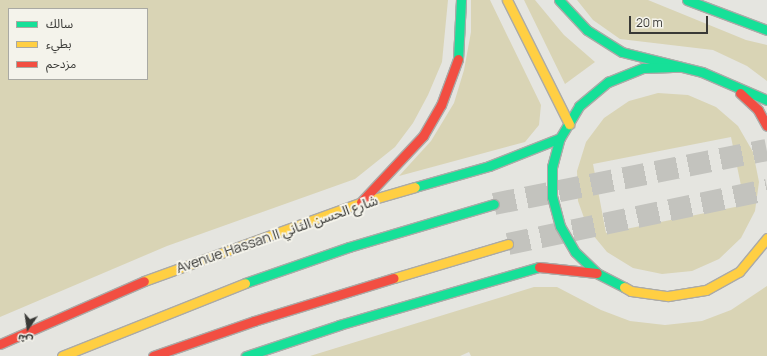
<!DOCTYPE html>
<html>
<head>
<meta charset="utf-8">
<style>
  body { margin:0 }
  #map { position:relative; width:767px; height:356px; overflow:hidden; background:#e5e5e0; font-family:Manrope,"Noto Sans Arabic",sans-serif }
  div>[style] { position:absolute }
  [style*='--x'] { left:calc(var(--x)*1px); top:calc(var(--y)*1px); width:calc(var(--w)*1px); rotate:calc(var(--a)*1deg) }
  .green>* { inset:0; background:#d9d4b5 }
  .highway-tunnel>* { height:22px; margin-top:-11px; transform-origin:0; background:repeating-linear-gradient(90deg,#c3c3be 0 22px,transparent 0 33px) }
  .roads { filter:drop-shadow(1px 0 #abaaa7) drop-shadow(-1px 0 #abaaa7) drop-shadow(0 1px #abaaa7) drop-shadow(0 -1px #abaaa7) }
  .fast>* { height:9px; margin:-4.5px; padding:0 4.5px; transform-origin:4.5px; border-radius:4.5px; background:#16e098 }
  .slow>* { height:9px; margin:-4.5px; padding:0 4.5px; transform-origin:4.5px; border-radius:4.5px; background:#ffcf43 }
  .jam>* { height:9px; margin:-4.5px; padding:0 4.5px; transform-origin:4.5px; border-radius:4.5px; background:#f24e42 }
  span { translate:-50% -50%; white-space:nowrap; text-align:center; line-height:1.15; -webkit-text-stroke:4px #f4f3eb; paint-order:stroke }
  .street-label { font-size:14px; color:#393936 }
  .legend { position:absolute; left:8px; top:8px; width:140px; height:72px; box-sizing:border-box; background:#f4f3eb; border:1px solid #a9a9a3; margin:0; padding:5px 7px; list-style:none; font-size:12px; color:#393936 }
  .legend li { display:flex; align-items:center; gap:8px; height:20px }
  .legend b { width:20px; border:1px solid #a9a9a3 }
  .north { position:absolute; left:8px; top:308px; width:40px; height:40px; -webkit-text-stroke:3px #f4f3eb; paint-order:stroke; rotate:193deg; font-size:11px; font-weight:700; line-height:16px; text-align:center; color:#393936 }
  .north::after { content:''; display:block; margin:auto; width:14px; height:18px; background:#393936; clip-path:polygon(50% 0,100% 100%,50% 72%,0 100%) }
  .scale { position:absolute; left:629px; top:16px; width:79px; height:18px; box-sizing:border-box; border:2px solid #393936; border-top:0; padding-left:5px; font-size:12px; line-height:14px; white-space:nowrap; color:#393936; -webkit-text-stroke:3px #f4f3eb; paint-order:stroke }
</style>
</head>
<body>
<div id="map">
  <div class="green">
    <div style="clip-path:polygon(evenodd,0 0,448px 0,442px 62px,428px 95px,413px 123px,395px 147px,355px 179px,167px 246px,0 317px,0 0,9px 9px,147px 9px,147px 79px,9px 79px,9px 9px)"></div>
    <div style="clip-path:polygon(471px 0,490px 0,541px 105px,539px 125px,525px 142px,399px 176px,431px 141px,454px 103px,464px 70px,471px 32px)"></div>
    <div style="clip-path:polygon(524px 0,535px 0,564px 35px,595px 62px,565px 84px)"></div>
    <div style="clip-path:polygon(577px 0,648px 0,746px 40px,767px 45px,767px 81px,747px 66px,713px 50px,620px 39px,593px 20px)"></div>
    <div style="clip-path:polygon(evenodd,658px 93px,688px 95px,716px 107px,738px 126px,753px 152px,759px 182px,755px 211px,741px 238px,719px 259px,692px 271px,662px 274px,633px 268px,607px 252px,588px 229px,578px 201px,577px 171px,586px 142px,604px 118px,629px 101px,658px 93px,731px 137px,745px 205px,606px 233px,593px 164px,731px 137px)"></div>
    <div style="clip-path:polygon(767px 286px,767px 356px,471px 356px,469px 352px,460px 356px,310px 356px,534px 287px,557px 287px,601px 310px,630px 321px,665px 325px,702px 321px,731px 310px)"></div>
  </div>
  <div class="highway-tunnel">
    <div style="--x:494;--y:204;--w:278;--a:-11.2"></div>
    <div style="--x:508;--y:244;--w:265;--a:-11.8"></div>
  </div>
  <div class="roads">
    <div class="fast">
      <div style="--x:559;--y:0;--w:41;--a:47"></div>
      <div style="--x:587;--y:30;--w:41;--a:32.2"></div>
      <div style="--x:622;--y:52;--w:82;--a:14"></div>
      <div style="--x:702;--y:72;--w:71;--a:23.3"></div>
      <div style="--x:687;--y:0;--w:85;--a:20.6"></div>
      <div style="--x:458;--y:59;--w:59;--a:-87.1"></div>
      <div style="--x:415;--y:187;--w:77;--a:-15.8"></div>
      <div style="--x:489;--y:166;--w:76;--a:-21.5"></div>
      <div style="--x:245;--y:283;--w:110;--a:-19.1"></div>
      <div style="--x:349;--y:247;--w:151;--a:-16.5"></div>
      <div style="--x:624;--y:287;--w:30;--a:-153"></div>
      <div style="--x:597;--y:273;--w:30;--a:-136"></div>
      <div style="--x:575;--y:252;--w:30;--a:-120"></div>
      <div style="--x:560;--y:226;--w:30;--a:-105"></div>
      <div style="--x:552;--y:197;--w:30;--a:-90"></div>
      <div style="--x:552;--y:167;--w:30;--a:-75"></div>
      <div style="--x:560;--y:138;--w:37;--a:-59"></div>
      <div style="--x:579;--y:106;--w:38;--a:-40"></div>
      <div style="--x:608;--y:82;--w:38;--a:-22"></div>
      <div style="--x:643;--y:68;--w:37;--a:-2"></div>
      <div style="--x:246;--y:356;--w:98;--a:-18.4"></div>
      <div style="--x:339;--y:325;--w:208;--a:-16.2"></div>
    </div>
    <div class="slow">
      <div style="--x:507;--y:0;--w:139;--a:63.4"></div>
      <div style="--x:394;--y:278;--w:119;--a:-16.6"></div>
      <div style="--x:144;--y:281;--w:230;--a:-19.9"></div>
      <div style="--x:360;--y:203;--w:57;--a:-16.2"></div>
      <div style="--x:624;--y:287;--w:8;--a:30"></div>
      <div style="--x:631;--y:291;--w:37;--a:8"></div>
      <div style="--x:668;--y:296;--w:38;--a:-9"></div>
      <div style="--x:706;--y:290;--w:38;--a:-29"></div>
      <div style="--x:739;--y:272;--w:44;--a:-50.5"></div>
      <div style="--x:62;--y:356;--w:197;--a:-21.7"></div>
    </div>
    <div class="jam">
      <div style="--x:740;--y:93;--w:25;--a:43"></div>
      <div style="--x:758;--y:110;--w:18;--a:61"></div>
      <div style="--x:361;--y:202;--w:91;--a:-46.8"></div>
      <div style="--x:423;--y:136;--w:36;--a:-60"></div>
      <div style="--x:441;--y:105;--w:49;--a:-69.7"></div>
      <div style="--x:539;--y:267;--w:58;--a:5.9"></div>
      <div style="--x:0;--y:344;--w:157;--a:-23.6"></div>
      <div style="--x:153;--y:356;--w:107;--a:-19.1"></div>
      <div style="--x:254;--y:321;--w:146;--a:-17.1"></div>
    </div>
  </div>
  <div class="street-label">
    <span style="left:277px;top:234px;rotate:-19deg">Avenue Hassan II شارع الحسن الثاني</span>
  </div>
  <ul class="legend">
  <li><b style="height:5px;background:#16e098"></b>سالك</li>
  <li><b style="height:5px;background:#ffcf43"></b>بطيء</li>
  <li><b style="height:5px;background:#f24e42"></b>مزدحم</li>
  </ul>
  <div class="north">ش</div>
  <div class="scale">20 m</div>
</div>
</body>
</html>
